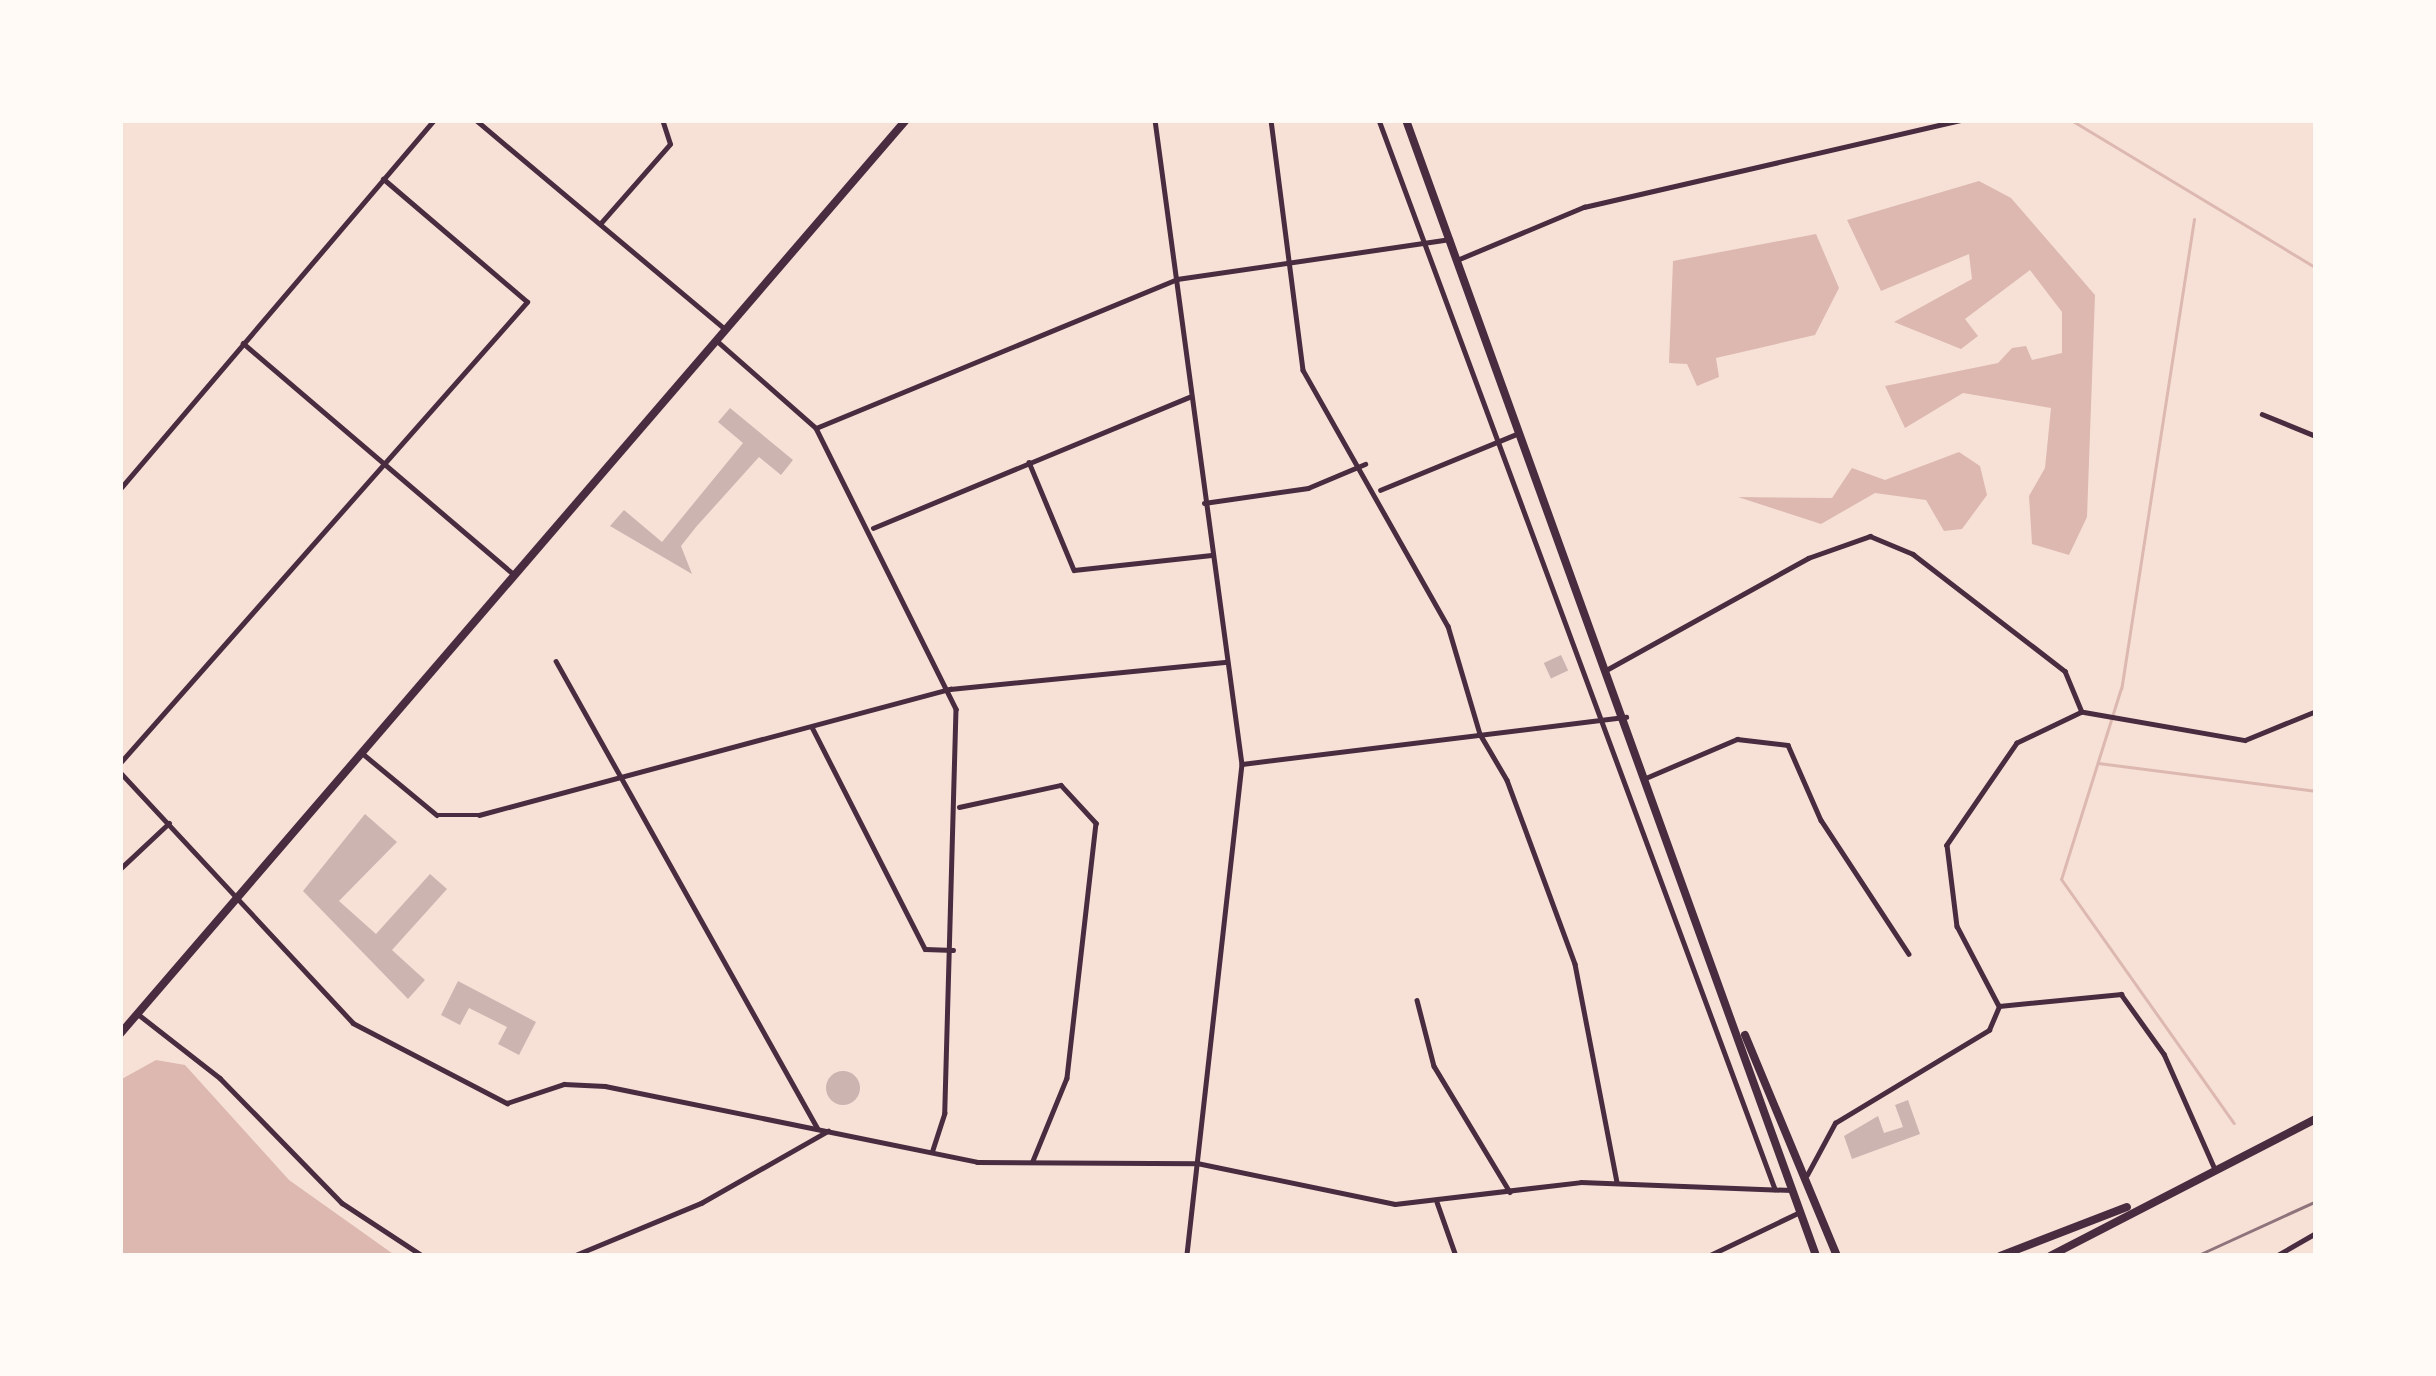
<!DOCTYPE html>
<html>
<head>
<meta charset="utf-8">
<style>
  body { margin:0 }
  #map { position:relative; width:2436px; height:1376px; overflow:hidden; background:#f7e1d7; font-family:Commissioner,sans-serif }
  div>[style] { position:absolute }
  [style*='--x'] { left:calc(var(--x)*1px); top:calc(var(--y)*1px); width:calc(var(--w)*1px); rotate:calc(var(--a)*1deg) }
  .water>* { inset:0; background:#dcb8b0 }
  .stream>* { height:3px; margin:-1.5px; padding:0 1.5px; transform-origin:1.5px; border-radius:1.5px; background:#dcb8b0 }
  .building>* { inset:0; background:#ccb4b1; transform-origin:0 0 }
  .round { border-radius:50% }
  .minor>* { height:4.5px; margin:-2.25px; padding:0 2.25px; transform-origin:2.25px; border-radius:2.25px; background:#4a2c40 }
  .secondary>* { height:8px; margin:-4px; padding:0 4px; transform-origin:4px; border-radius:4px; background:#4a2c40 }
  .primary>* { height:8px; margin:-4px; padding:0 4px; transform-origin:4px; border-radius:4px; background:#4a2c40 }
  .trunk>* { height:8px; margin:-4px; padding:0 4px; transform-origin:4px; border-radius:4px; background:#4a2c40 }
  .rail>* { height:3px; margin:-1.5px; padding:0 1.5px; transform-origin:1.5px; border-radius:1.5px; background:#8f747c }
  span { translate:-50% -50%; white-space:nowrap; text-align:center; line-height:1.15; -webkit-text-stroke:12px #fffaf5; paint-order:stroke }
  .frame { position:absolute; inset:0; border:123px solid #fffaf5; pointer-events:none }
</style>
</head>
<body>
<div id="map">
  <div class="water">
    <div style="clip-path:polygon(1979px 181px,2011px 198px,2095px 295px,2087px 517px,2069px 555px,2032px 544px,2029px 496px,2045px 468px,2051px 408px,1963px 393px,1905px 428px,1885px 386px,1998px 363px,2012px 348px,2026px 346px,2032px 360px,2062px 353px,2062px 312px,2030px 270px,1965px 319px,1978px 336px,1961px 349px,1894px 322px,1972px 279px,1969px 254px,1881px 291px,1847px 220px)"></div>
    <div style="clip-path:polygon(1816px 234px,1839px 288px,1815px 335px,1716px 358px,1719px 377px,1697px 386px,1687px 364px,1669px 363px,1673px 261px)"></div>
    <div style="clip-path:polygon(1959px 452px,1980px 466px,1987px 495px,1962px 529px,1944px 531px,1926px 500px,1875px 493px,1821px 524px,1738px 497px,1832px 498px,1852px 468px,1885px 480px)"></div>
    <div style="clip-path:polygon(156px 1060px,185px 1065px,289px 1180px,396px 1256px,120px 1256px,120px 1080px)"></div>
  </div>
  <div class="stream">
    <div style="--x:2071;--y:120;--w:286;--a:31.1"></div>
    <div style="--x:2194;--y:219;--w:475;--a:98.8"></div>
    <div style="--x:2121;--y:688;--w:200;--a:107.4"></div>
    <div style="--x:2061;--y:879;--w:299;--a:54.7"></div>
    <div style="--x:2098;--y:763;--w:220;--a:7.3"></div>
  </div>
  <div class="building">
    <div style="clip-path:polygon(730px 408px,793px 460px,781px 475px,759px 457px,696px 527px,681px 546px,692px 574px,610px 526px,624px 510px,662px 542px,743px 443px,718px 422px)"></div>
    <div style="left:1561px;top:655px;width:17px;height:19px;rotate:65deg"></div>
    <div style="clip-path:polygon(365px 814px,397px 842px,339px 901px,376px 934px,430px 874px,447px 889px,392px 950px,425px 980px,408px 999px,303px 891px)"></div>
    <div style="clip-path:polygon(458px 981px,536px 1022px,519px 1055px,498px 1044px,507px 1027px,469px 1008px,460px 1025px,441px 1015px)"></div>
    <div class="round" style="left:826px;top:1071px;width:34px;height:34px"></div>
    <div style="clip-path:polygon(1908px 1100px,1920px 1134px,1852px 1159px,1844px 1136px,1878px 1116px,1884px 1133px,1903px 1127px,1895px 1105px)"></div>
  </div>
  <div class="minor">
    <div style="--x:476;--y:120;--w:325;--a:40"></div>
    <div style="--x:1155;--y:120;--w:650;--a:82.31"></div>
    <div style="--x:1242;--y:764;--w:495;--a:96.4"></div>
    <div style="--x:1271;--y:120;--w:252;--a:82.7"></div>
    <div style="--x:1303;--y:370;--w:294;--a:60.5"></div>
    <div style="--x:1448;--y:626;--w:113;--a:73.5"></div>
    <div style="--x:1480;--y:734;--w:53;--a:59.6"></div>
    <div style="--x:1507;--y:780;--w:196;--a:69.7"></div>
    <div style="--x:1575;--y:964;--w:222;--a:79.1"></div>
    <div style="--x:1379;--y:120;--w:1140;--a:69.67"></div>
    <div style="--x:600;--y:224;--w:106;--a:-48.8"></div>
    <div style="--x:670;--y:144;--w:25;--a:-108"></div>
    <div style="--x:1457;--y:260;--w:138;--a:-22.7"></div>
    <div style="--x:1584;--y:207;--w:386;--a:-13"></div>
    <div style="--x:716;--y:340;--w:133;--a:41.3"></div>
    <div style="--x:816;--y:428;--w:314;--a:63.5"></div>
    <div style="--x:956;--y:709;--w:404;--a:91.6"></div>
    <div style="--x:945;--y:1113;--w:40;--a:108"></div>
    <div style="--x:243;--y:343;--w:354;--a:40.5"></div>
    <div style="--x:2262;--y:414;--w:58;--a:22.2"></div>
    <div style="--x:816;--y:428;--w:391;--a:-22.4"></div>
    <div style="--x:1177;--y:279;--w:276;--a:-8.3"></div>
    <div style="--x:1029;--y:462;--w:117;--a:67.4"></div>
    <div style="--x:1074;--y:570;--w:138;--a:-6.2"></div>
    <div style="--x:120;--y:489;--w:485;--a:-49.6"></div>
    <div style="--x:1380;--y:490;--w:150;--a:-22.3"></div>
    <div style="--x:1204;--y:503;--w:105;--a:-8.2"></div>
    <div style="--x:1308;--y:488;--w:62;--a:-22.8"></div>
    <div style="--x:873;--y:528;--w:342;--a:-22.5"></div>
    <div style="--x:556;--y:661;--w:536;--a:60.76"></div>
    <div style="--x:1608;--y:669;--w:229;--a:-29"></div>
    <div style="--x:1808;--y:558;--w:66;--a:-19.5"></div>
    <div style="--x:1870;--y:536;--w:47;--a:22.7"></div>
    <div style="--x:1913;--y:554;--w:192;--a:37.6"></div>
    <div style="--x:2065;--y:671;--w:44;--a:67.5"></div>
    <div style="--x:2082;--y:712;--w:72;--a:154.5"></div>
    <div style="--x:2017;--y:743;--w:124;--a:124.5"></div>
    <div style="--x:1947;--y:845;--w:82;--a:83"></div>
    <div style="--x:1957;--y:926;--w:90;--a:62.3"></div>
    <div style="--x:1999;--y:1006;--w:123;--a:-5.6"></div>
    <div style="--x:2121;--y:994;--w:74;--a:54.4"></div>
    <div style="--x:2164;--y:1054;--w:124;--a:66.1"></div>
    <div style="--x:2084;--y:712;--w:163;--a:9.9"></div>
    <div style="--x:2245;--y:740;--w:77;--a:-22.2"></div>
    <div style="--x:812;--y:727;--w:249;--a:63"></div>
    <div style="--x:925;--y:949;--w:28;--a:2"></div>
    <div style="--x:362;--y:753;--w:97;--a:39.6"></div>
    <div style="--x:437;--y:815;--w:42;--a:0"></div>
    <div style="--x:479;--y:815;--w:488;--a:-15"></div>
    <div style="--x:950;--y:689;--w:278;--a:-5.6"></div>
    <div style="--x:120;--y:763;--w:615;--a:-48.56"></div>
    <div style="--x:527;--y:302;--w:189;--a:-139.5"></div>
    <div style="--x:1242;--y:764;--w:387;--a:-7"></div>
    <div style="--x:120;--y:772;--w:342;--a:47.1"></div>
    <div style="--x:353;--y:1023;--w:174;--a:27.5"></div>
    <div style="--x:507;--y:1103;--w:60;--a:-18.4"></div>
    <div style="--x:564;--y:1084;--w:41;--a:2.8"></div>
    <div style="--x:605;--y:1086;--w:380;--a:11.5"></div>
    <div style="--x:977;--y:1162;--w:220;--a:0.3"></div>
    <div style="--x:1197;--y:1163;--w:202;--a:11.7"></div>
    <div style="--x:1395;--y:1204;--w:187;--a:-6.7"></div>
    <div style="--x:1581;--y:1182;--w:211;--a:2.2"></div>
    <div style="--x:1648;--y:777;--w:97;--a:-23.1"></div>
    <div style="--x:1737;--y:739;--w:51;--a:6.7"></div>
    <div style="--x:1788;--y:745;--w:82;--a:66.3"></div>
    <div style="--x:1821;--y:820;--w:160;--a:56.7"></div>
    <div style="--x:959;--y:807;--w:104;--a:-12.2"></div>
    <div style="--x:1061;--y:785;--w:52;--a:47.4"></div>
    <div style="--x:1096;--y:823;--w:257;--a:96.5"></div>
    <div style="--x:1067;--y:1078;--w:90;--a:112.3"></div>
    <div style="--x:120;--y:869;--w:67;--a:-43.2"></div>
    <div style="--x:1417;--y:1000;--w:68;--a:75.6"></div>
    <div style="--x:1434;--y:1066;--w:147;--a:58.9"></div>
    <div style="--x:138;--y:1014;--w:104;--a:38"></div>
    <div style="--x:220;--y:1078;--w:175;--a:45.7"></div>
    <div style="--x:342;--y:1203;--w:97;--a:33.2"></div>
    <div style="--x:1807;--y:1175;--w:59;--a:-61.7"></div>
    <div style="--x:1835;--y:1123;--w:180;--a:-31.1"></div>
    <div style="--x:1989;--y:1030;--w:26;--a:-67"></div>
    <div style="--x:1437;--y:1202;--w:57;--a:70.6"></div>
    <div style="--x:573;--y:1256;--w:139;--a:-22.5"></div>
    <div style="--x:701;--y:1203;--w:146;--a:-29.6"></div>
    <div style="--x:1708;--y:1256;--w:102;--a:-25.6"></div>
    <div style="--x:2276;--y:1256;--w:46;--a:-29.9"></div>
  </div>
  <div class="secondary">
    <div style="--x:2000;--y:1256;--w:136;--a:-21.1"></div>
    <div style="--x:2050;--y:1256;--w:299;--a:-27.3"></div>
  </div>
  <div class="primary">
    <div style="--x:1406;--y:120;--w:1208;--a:70.15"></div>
    <div style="--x:1745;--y:1035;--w:239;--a:67.4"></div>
  </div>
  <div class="trunk">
    <div style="--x:120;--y:1034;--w:1205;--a:-49.31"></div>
  </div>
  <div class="rail">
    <div style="--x:2196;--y:1256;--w:132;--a:-24.6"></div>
  </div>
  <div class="frame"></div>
</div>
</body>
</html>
